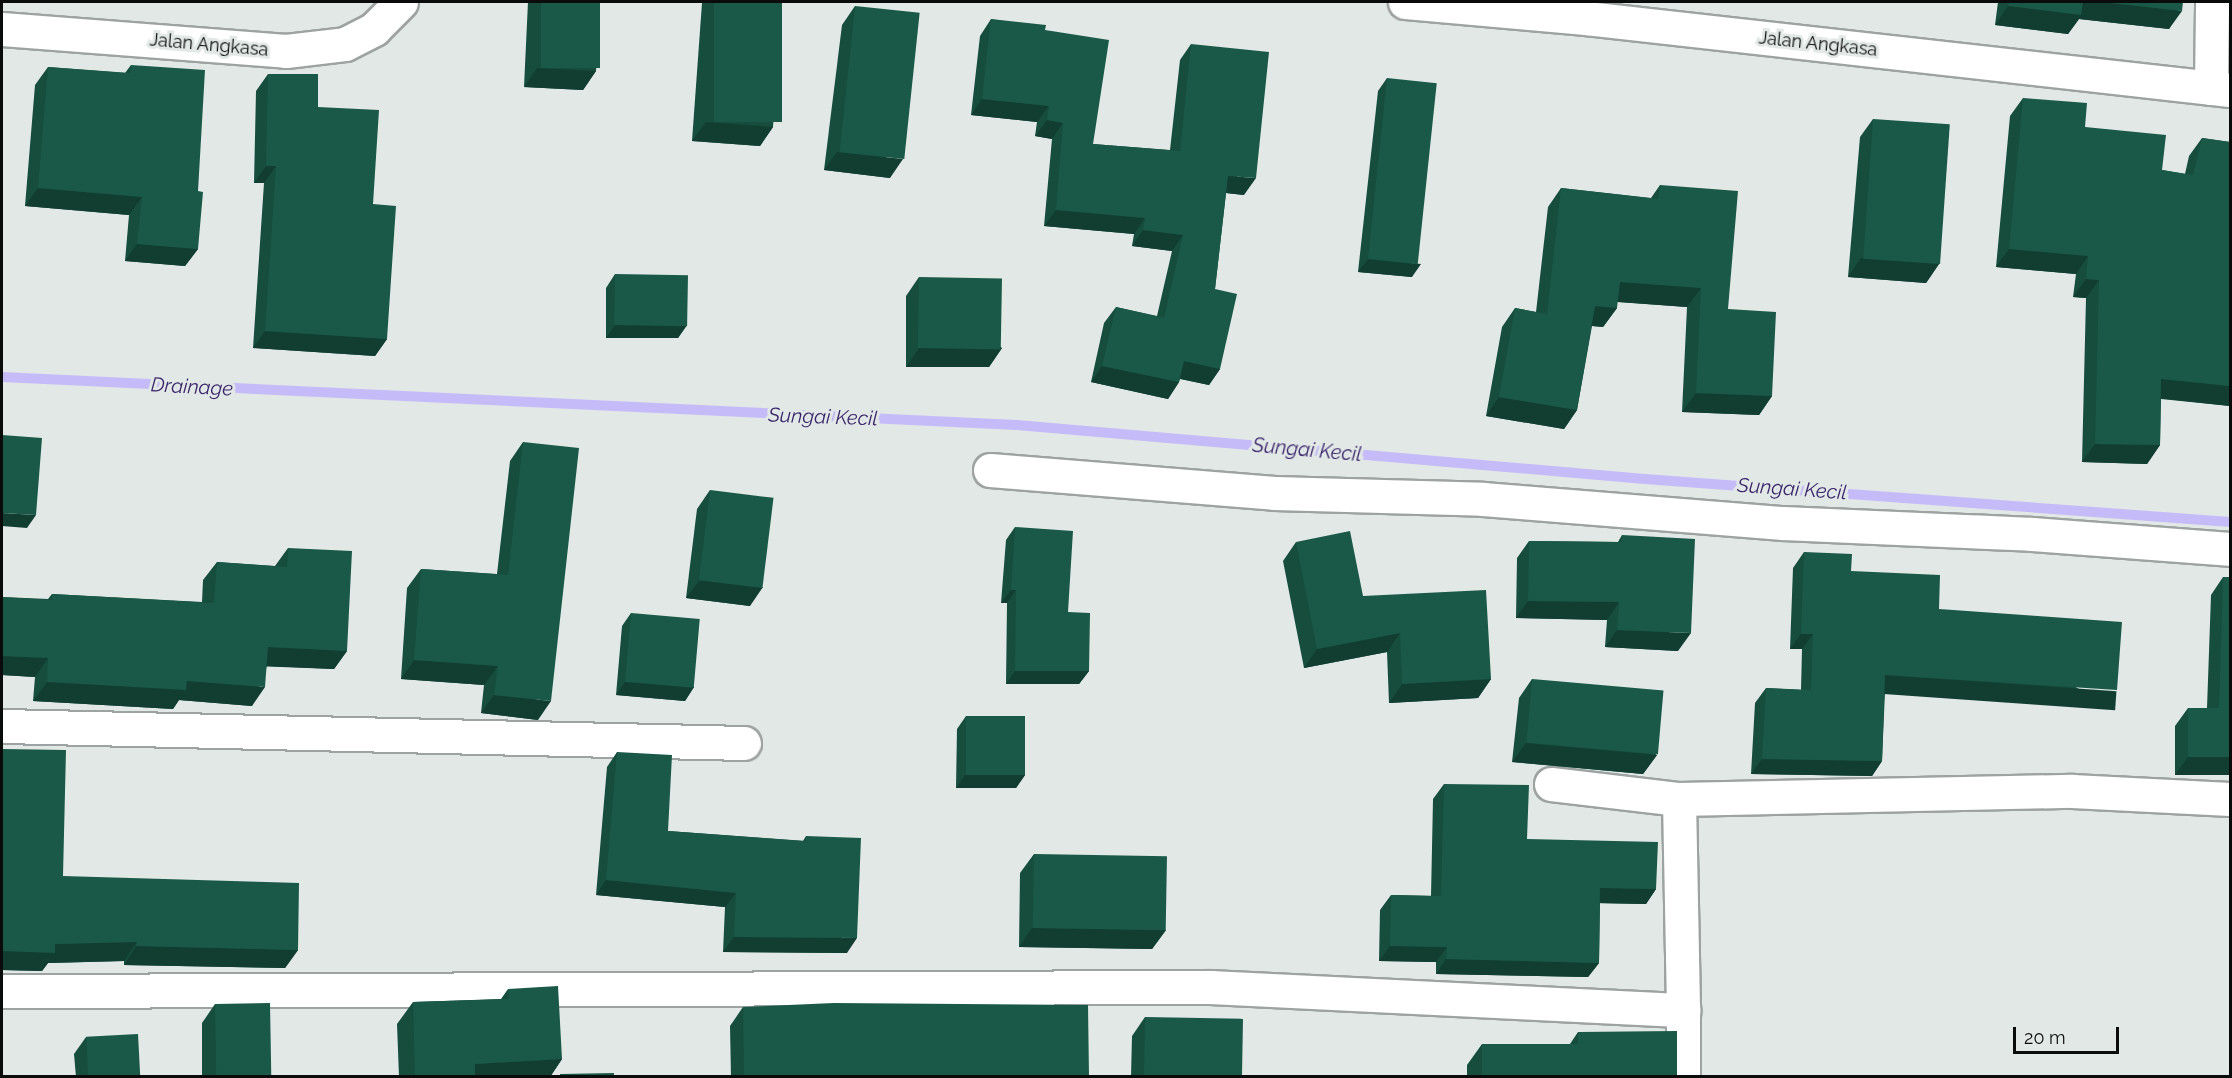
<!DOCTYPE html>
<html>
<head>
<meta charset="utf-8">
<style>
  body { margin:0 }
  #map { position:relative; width:2232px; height:1078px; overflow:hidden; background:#e2e8e6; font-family:Raleway,sans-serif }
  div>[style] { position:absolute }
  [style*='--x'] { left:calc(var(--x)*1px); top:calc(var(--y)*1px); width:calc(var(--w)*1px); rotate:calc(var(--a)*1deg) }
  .stream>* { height:10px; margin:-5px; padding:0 5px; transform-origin:5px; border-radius:5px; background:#c6bbf9 }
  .roads { filter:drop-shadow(2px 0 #9da3a1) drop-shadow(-2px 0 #9da3a1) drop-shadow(0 2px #9da3a1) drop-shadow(0 -2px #9da3a1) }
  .minor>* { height:33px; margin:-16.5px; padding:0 16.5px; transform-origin:16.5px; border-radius:16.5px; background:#fff }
  .wall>* { inset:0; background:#164d3d }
  .shaded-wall>* { inset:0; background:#123e32; transform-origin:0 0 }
  .building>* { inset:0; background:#1a5947; transform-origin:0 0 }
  span { translate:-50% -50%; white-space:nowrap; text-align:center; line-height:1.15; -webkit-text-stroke:6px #e2e8e6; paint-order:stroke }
  .street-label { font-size:18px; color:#0a0c0b }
  .water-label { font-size:20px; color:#3a256c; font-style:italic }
  .frame { position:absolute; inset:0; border:3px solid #0a0c0b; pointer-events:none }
  .scale { position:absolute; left:2013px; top:1027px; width:106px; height:27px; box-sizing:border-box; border:3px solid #0a0c0b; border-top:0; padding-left:8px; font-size:18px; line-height:21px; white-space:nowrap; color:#0a0c0b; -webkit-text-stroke:4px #e2e8e6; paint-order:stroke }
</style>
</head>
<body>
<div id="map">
  <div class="stream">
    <div style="--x:2;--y:377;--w:1016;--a:2.71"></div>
    <div style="--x:1017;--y:425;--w:630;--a:4.91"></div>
    <div style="--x:1645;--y:479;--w:587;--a:4.2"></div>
  </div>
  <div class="roads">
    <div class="minor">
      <div style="--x:1405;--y:2;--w:182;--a:5.1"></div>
      <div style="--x:1586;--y:18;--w:648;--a:6.38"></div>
      <div style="--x:2;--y:29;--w:285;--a:4.4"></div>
      <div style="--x:286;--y:51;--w:59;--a:-6.8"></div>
      <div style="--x:345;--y:44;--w:33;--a:-27"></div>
      <div style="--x:374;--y:29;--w:38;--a:-45"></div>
      <div style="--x:2211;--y:88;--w:86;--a:-89.3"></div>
      <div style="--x:990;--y:470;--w:285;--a:4.6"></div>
      <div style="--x:1274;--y:493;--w:209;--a:1.6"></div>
      <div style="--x:1483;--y:499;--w:301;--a:4.6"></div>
      <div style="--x:1783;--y:523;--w:249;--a:2.5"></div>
      <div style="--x:2032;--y:534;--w:199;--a:4.3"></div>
      <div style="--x:2;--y:726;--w:742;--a:1.31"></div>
      <div style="--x:1551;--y:784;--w:129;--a:6.7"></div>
      <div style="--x:1679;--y:799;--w:393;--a:-1.2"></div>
      <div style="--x:2072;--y:791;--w:158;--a:2.9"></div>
      <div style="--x:1679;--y:799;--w:211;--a:88.9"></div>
      <div style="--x:2;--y:991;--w:1209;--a:-0.19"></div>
      <div style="--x:1211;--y:987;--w:473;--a:2.8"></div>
      <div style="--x:1683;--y:1010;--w:66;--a:90"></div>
    </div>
  </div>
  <div class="wall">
    <div style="clip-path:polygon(528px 2px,600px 2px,596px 71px,583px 90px,524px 87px)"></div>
    <div style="clip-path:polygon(703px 2px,782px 2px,773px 127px,760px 146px,692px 141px,702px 3px)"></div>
    <div style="clip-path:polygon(1998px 2px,2183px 2px,2169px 29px,2079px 19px,2068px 34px,1995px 25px)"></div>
    <div style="clip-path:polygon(855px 6px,890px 178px,824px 170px,842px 25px)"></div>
    <div style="clip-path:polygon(991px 19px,1045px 30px,1093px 144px,1170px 150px,1180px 60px,1191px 44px,1244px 195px,1226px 193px,1215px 289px,1220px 369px,1209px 385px,1180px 379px,1179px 382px,1168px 399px,1091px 382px,1104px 323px,1116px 307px,1157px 316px,1172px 251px,1132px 246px,1134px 234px,1044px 226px,1052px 139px,1035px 136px,1037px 122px,971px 115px,980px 36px)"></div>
    <div style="clip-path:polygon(131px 65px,198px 191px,198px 249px,185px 266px,125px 261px,129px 215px,25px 206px,35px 85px,48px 67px,125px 73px)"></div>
    <div style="clip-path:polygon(268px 74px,318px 107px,373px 204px,387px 339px,375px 356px,253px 348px,264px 183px,254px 183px,256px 91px)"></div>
    <div style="clip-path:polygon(1387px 78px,1412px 277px,1358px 272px,1378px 91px)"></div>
    <div style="clip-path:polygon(2023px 98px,2085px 127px,2162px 170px,2185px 174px,2189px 156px,2202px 138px,2230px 142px,2230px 406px,2161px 399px,2160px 445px,2147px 464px,2082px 462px,2086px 298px,2073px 297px,2076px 274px,1996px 267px,2010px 116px)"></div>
    <div style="clip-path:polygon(1873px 119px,1939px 264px,1926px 283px,1848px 277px,1860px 137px)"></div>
    <div style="clip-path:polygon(1660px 185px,1728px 309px,1772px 396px,1759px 415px,1682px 412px,1687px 307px,1617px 302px,1617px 308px,1603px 327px,1592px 326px,1577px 410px,1564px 429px,1486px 416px,1502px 327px,1515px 308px,1536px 312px,1548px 207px,1561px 188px,1651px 198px)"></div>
    <div style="clip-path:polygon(615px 274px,687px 325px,678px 338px,606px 338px,606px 288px)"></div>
    <div style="clip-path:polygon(919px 277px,1002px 348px,989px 367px,906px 367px,906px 296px)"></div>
    <div style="clip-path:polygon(523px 442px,538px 720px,481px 713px,484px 685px,401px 679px,407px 588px,421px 569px,497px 574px,510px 461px)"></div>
    <div style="clip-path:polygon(710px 490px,750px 606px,686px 598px,697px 509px)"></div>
    <div style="clip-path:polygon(1015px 527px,1068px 612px,1089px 671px,1079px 684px,1006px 684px,1007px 603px,1001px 603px,1006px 540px)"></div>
    <div style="clip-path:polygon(1622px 535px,1678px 651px,1605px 647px,1607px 620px,1516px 618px,1517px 558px,1529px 541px,1618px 542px)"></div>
    <div style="clip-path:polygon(1296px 542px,1363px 596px,1491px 679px,1478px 698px,1389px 703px,1387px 652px,1304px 668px,1283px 561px)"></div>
    <div style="clip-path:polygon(288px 548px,347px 651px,334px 669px,267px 666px,252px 706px,179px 700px,173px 709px,33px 701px,35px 677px,2px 675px,2px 597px,48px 599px,52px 594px,202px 602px,203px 580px,217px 562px,275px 566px)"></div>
    <div style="clip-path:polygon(1804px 552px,1851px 571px,1939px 609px,2107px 705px,1885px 691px,1882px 761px,1872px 776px,1751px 774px,1755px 703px,1766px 688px,1801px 690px,1802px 649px,1790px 649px,1793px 568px)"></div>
    <div style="clip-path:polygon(2223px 577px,2230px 577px,2230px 775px,2175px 775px,2175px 726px,2188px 708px,2207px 708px,2211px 595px)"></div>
    <div style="clip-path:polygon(631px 613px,694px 687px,685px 701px,616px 695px,622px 626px)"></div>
    <div style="clip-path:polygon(1532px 679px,1657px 755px,1643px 774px,1512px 762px,1519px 698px)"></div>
    <div style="clip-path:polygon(966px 716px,1025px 775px,1016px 788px,956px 788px,957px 729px)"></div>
    <div style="clip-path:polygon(2px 749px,63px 876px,298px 950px,285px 968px,124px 965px,124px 961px,48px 963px,42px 971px,2px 970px)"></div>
    <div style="clip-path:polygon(617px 752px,668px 831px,803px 841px,806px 836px,847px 953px,723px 952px,725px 907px,596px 895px,607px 767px)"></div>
    <div style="clip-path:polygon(1444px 784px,1527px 839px,1656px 889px,1646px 904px,1600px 903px,1599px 963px,1588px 977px,1436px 974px,1436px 962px,1379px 961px,1380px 910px,1391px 895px,1431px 896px,1433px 799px)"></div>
    <div style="clip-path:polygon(1034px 854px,1166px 930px,1152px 949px,1019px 947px,1020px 873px)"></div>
    <div style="clip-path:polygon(508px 989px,562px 1059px,550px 1077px,399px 1077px,397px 1024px,413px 1002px,501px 999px)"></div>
    <div style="clip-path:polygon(215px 1004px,271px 1077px,202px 1077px,202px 1023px)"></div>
    <div style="clip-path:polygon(743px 1007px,1089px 1077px,731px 1077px,730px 1026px)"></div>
    <div style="clip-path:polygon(1145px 1017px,1242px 1077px,1131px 1077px,1132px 1036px)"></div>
    <div style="clip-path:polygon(1578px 1032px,1677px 1077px,1467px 1077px,1467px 1065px,1482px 1044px,1570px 1044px)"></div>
    <div style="clip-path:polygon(86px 1037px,140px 1077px,76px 1077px,74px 1054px)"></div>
  </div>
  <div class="shaded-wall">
    <div style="clip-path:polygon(2082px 2px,2102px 2px,2182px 11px,2169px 29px,2079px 19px,2068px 34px,1995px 25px,2008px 6px)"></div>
    <div style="clip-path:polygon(537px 68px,596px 71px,583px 90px,524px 87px)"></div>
    <div style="clip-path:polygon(982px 99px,1049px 106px,1037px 122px,971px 115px)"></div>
    <div style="clip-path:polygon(1047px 120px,1063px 123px,1052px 139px,1035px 136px)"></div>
    <div style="clip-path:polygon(706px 122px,773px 127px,760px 146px,692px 141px)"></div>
    <div style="clip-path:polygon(837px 152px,903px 159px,890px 178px,824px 170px)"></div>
    <div style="clip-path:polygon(266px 166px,276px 166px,264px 183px,254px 183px)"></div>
    <div style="clip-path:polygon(1228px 176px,1256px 178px,1244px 195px,1217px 192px)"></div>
    <div style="clip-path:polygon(38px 188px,142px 197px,129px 215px,25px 206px)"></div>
    <div style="clip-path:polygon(1056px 210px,1145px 218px,1134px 234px,1044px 226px)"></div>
    <div style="clip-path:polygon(1143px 230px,1183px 235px,1172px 251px,1132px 246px)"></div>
    <div style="clip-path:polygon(137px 244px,198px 249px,185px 266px,125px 261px)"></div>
    <div style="clip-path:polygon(2009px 249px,2088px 256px,2076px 274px,1996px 267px)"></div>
    <div style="clip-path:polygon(1861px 258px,1939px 264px,1926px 283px,1848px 277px)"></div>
    <div style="clip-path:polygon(1368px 259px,1421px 264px,1412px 277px,1358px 272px)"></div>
    <div style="clip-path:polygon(2086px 279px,2099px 280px,2086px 298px,2073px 297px)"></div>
    <div style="clip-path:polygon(1620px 282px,1701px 288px,1687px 307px,1606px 301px)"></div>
    <div style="clip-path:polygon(1595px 306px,1617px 308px,1603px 327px,1582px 325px)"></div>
    <div style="clip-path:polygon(615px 325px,687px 325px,678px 338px,606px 338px)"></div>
    <div style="clip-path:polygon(265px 331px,387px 339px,375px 356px,253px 348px)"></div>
    <div style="clip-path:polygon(919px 348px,1002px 348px,989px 367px,906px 367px)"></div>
    <div style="clip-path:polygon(1184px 361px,1220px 369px,1209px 385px,1172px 377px)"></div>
    <div style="clip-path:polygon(1102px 366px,1179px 382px,1168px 399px,1091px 382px)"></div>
    <div style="clip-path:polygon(2161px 379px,2230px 386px,2230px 406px,2148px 397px)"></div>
    <div style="clip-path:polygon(1696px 393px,1772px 396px,1759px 415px,1682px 412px)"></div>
    <div style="clip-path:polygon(1499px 397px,1577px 410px,1564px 429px,1486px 416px)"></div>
    <div style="clip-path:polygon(2095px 444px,2160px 445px,2147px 464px,2082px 462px)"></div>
    <div style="clip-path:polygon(2px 513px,36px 515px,27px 528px,2px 526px)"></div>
    <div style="clip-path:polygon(700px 580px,763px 587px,750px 606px,686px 598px)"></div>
    <div style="clip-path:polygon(1011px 590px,1016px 590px,1007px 603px,1001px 603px)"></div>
    <div style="clip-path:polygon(1528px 601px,1619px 602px,1607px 620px,1516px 618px)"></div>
    <div style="clip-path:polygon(1617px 630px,1691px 633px,1678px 651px,1605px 647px)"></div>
    <div style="clip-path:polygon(1400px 633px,1387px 652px,1304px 668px,1317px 649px)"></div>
    <div style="clip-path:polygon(1801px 634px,1813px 634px,1802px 649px,1790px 649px)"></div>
    <div style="clip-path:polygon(268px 647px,347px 651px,334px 669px,255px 666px)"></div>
    <div style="clip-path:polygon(2px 656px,48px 658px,35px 677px,2px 675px)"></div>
    <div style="clip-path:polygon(414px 660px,498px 666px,484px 685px,401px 679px)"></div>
    <div style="clip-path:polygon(1015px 671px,1089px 671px,1079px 684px,1006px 684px)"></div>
    <div style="left:1885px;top:675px;width:232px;height:19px;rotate:4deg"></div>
    <div style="clip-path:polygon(1491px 679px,1478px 698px,1389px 703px,1402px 684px)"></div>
    <div style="clip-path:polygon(187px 681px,265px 687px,252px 706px,179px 700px,173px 709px,33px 701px,47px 682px)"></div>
    <div style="clip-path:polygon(625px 682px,694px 687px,685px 701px,616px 695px)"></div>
    <div style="clip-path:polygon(494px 695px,551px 701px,538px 720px,481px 713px)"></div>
    <div style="clip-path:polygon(1526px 743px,1657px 755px,1643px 774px,1512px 762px)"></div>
    <div style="clip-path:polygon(2188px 757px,2230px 757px,2230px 775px,2175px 775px)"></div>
    <div style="clip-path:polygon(1762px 759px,1882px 761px,1872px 776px,1751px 774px)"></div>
    <div style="clip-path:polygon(965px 775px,1025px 775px,1016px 788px,956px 788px)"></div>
    <div style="clip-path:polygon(606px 880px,736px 893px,725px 907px,596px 895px)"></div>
    <div style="clip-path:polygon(1600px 888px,1656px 889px,1646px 904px,1590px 903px)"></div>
    <div style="clip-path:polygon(1032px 928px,1166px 930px,1152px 949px,1019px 947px)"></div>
    <div style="clip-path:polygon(734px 937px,857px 938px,847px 953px,723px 952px)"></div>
    <div style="clip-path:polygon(137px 942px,124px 961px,48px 963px,42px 971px,2px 970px,2px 951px,55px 944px)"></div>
    <div style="clip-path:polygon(136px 946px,298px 950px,285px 968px,124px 965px)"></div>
    <div style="clip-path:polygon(1390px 946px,1447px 947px,1436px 962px,1379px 961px)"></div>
    <div style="clip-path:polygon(1446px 959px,1599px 963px,1588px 977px,1436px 974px)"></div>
    <div style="clip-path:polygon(562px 1059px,550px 1077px,466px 1077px,475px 1064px)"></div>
  </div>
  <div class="building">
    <div style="left:541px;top:2px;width:59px;height:66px"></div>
    <div style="left:714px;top:2px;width:68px;height:120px"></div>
    <div style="clip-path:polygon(2009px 2px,2083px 2px,2081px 15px,2008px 6px)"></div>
    <div style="clip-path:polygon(2102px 2px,2183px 2px,2182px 11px)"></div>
    <div style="left:855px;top:6px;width:65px;height:147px;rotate:6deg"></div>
    <div style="clip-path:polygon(991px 19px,1046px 25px,1045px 30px,1109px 40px,1093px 144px,1180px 151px,1191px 44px,1269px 52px,1256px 178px,1228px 176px,1215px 289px,1237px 294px,1220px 369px,1184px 361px,1179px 382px,1102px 366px,1116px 307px,1164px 318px,1183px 235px,1143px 230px,1145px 218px,1056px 210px,1063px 123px,1047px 120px,1049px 106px,982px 99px)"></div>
    <div style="clip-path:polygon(131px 65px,205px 70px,198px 191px,203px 192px,198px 249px,137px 244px,142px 197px,38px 188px,48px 67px,130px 73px)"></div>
    <div style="clip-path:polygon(268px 74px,318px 74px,318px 107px,379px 110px,373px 204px,396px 206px,387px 339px,265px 331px,276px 166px,266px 166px)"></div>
    <div style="left:1387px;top:78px;width:50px;height:182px;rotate:6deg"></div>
    <div style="clip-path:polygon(2023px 98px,2087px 103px,2085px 127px,2166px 135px,2162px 170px,2193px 175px,2202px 138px,2230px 142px,2230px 386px,2161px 379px,2160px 445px,2095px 444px,2099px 280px,2086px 279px,2088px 256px,2009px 249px)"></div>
    <div style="left:1873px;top:119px;width:77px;height:140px;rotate:4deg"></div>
    <div style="clip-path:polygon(1660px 185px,1738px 191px,1728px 309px,1776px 312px,1772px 396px,1696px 393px,1701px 288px,1620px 282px,1617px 308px,1595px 306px,1577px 410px,1499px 397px,1515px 308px,1547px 314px,1561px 188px,1658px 199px)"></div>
    <div style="left:615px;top:274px;width:73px;height:51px;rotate:1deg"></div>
    <div style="left:919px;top:277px;width:83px;height:71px;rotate:1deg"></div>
    <div style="clip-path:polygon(2px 435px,42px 438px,36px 515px,2px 513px)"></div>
    <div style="clip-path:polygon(523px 442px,579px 448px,551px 701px,494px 695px,498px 666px,414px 660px,421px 569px,508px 575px)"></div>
    <div style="left:710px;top:490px;width:64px;height:91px;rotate:7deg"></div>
    <div style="clip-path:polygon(1015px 527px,1073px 531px,1068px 612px,1090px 613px,1089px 671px,1015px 671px,1016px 590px,1011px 590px)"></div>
    <div style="clip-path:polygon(1350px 531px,1363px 596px,1486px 590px,1491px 679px,1402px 684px,1400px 633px,1317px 649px,1296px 542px)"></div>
    <div style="clip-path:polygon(1622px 535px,1695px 539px,1691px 633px,1617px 630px,1619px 602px,1528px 601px,1529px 541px,1622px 542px)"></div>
    <div style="clip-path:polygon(288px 548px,352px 551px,347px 651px,268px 647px,265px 687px,187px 681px,186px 690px,47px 682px,48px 658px,2px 656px,2px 597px,52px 600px,52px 594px,214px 603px,217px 562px,287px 567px)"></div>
    <div style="clip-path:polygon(1804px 552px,1852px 554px,1851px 571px,1940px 575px,1939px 609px,2122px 622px,2117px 690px,1885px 675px,1882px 761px,1762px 759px,1766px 688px,1811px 690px,1813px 634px,1801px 634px)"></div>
    <div style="clip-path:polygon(2223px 577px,2230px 577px,2230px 757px,2188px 757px,2188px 708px,2219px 708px)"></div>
    <div style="left:631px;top:613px;width:69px;height:69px;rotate:5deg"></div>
    <div style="left:1532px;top:679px;width:132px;height:64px;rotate:5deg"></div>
    <div style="left:966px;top:716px;width:59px;height:59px"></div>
    <div style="clip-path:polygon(2px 749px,66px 750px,63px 876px,299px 883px,298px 950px,136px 946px,137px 942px,55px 944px,55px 953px,2px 951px)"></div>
    <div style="clip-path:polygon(617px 752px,672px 755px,668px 831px,806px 841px,806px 836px,861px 838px,857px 938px,734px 937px,736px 893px,606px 880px)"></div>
    <div style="clip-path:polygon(1444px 784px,1529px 785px,1527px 839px,1658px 842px,1656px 889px,1600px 888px,1599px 963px,1446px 959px,1447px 947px,1390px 946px,1391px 895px,1441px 896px)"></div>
    <div style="left:1034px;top:854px;width:133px;height:74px;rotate:1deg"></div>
    <div style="clip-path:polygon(558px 986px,562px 1059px,475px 1064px,475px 1077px,415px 1077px,413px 1002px,509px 999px,508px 989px)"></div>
    <div style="left:270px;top:1003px;width:74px;height:55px;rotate:89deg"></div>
    <div style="clip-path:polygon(834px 1003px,1088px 1005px,1089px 1077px,744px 1077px,743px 1007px)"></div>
    <div style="left:1145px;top:1017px;width:98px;height:60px;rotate:1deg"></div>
    <div style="clip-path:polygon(1677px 1031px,1677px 1077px,1482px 1077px,1482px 1044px,1578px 1044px,1578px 1032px)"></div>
    <div style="left:138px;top:1034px;width:43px;height:52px;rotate:87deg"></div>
    <div style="clip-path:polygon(614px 1073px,614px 1077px,560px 1077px,560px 1074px)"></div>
  </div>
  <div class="street-label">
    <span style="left:1818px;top:44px;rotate:6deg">Jalan Angkasa</span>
    <span style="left:209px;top:45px;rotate:5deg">Jalan Angkasa</span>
  </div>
  <div class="water-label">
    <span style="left:192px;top:387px;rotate:3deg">Drainage</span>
    <span style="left:823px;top:417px;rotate:2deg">Sungai Kecil</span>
    <span style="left:1307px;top:450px;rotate:5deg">Sungai Kecil</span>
    <span style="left:1792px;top:489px;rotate:4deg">Sungai Kecil</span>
  </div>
  <div class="frame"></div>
  <div class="scale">20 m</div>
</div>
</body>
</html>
